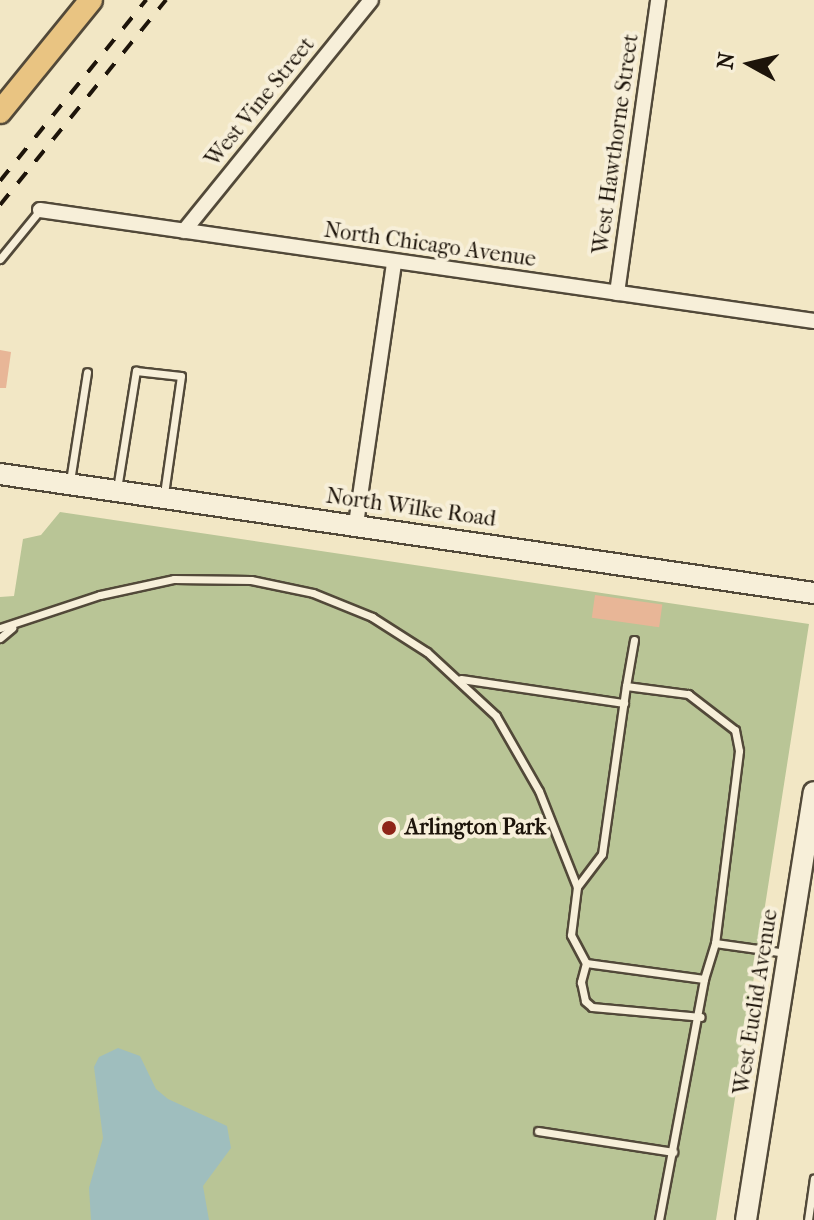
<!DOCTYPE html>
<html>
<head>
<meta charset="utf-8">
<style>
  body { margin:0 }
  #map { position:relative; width:814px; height:1220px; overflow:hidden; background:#f2e7c5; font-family:"IM FELL French Canon",serif }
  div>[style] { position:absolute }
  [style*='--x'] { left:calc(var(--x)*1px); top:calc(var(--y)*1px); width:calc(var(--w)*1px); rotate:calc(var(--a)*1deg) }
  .green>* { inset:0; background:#b9c596 }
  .water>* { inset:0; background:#9fbebe }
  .building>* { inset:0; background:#e8b697; transform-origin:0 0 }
  .roads { filter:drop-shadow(2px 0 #524939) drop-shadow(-2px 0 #524939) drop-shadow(0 2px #524939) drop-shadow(0 -2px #524939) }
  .lane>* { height:7px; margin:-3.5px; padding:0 3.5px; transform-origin:3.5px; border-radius:3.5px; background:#f7efd9 }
  .street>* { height:14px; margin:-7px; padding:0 7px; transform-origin:7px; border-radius:7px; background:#f7efd9 }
  .secondary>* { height:20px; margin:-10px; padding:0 10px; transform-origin:10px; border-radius:10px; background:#f7efd9 }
  .primary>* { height:22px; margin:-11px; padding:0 11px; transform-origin:11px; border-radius:11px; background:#e9c482 }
  .rail>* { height:4px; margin-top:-2px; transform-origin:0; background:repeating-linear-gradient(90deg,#1d140a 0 14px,transparent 0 28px) }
  .dots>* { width:22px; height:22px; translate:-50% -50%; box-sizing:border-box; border:4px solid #f7efd9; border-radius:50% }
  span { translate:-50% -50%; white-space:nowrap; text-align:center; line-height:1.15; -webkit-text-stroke:8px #f7efd9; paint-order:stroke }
  .street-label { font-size:22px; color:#1d140a }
  .poi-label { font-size:22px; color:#1d140a; font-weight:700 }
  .left { translate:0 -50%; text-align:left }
  .north { position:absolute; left:710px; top:24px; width:80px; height:80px; -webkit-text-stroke:6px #f7efd9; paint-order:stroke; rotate:278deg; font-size:22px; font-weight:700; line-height:32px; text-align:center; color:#1d140a }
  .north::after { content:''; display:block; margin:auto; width:28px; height:36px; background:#1d140a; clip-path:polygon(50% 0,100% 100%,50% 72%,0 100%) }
</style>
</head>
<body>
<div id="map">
  <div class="green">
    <div style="clip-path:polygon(60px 512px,809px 624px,716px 1220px,0 1220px,0 597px,14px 596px,23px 539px,41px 535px)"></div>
  </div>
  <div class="water">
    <div style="clip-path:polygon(118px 1048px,140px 1056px,156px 1089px,168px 1099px,227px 1126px,231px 1148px,203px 1186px,209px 1220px,91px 1220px,89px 1188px,103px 1138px,94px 1067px,99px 1057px)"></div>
  </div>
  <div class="building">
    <div style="clip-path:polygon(0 350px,11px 352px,6px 388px,0 388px)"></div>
    <div style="left:595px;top:595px;width:68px;height:23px;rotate:8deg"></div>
  </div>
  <div class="roads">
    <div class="lane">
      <div style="--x:0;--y:259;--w:63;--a:-50.8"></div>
      <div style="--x:70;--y:481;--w:110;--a:-81.1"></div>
      <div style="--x:117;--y:489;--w:120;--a:-80.9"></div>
      <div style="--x:136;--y:371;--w:45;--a:6.3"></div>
      <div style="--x:181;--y:376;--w:119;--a:98.2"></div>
      <div style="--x:0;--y:628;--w:105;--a:-18.3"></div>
      <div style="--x:100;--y:595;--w:76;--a:-12.2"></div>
      <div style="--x:174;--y:579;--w:77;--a:0.7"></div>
      <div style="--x:251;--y:580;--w:63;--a:11.8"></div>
      <div style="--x:313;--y:593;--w:64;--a:22.1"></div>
      <div style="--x:372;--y:617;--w:65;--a:32.5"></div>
      <div style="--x:427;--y:652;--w:94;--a:42.8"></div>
      <div style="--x:496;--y:716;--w:86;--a:60.2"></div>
      <div style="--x:539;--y:791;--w:103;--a:68.4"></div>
      <div style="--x:577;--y:887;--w:41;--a:-52.9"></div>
      <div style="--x:602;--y:854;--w:170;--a:-81.9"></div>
      <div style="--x:0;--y:638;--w:16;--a:-40"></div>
      <div style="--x:634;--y:640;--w:47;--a:99.9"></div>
      <div style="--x:626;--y:686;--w:63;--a:7.4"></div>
      <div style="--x:688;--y:694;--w:59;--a:37.5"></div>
      <div style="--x:735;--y:730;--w:21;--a:79"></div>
      <div style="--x:739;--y:751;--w:193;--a:97.1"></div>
      <div style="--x:461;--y:679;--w:165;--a:8.4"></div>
      <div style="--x:577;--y:887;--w:48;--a:97.1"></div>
      <div style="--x:571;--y:935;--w:32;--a:62"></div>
      <div style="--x:586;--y:963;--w:119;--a:7.7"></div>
      <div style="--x:704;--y:979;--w:38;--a:-73"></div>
      <div style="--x:715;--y:943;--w:72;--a:8"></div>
      <div style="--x:586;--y:963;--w:20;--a:105"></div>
      <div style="--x:581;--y:982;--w:19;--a:78"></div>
      <div style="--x:585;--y:1001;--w:9;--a:41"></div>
      <div style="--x:592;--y:1007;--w:109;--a:5.2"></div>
      <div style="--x:538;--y:1131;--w:137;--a:8.8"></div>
      <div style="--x:659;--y:1220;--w:245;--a:-79.4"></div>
      <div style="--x:808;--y:1220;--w:42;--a:-81.9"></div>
    </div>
    <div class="street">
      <div style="--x:40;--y:210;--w:782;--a:8.16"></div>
      <div style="--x:184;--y:231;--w:297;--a:-51"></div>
      <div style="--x:617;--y:293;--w:296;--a:-82"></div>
      <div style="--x:356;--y:524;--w:264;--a:-81.7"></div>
    </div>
    <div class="secondary">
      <div style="--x:0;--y:474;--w:823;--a:8.32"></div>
      <div style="--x:746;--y:1220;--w:433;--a:-81"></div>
    </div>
    <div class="primary">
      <div style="--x:0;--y:112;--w:144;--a:-50.9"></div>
    </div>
  </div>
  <div class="rail">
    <div style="--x:0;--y:181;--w:233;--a:-51.1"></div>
    <div style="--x:0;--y:205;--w:264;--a:-51"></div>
  </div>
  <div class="dots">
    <div style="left:389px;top:828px;background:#8f2418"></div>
  </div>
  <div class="street-label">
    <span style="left:260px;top:102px;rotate:-51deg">West Vine Street</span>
    <span style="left:616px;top:144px;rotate:-82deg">West Hawthorne Street</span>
    <span style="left:430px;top:245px;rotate:8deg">North Chicago Avenue</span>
    <span style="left:411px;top:508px;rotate:8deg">North Wilke Road</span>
    <span style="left:756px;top:1002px;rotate:-81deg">West Euclid Avenue</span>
  </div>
  <div class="poi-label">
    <span class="left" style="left:405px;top:828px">Arlington Park</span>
  </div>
  <div class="north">N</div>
</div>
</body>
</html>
